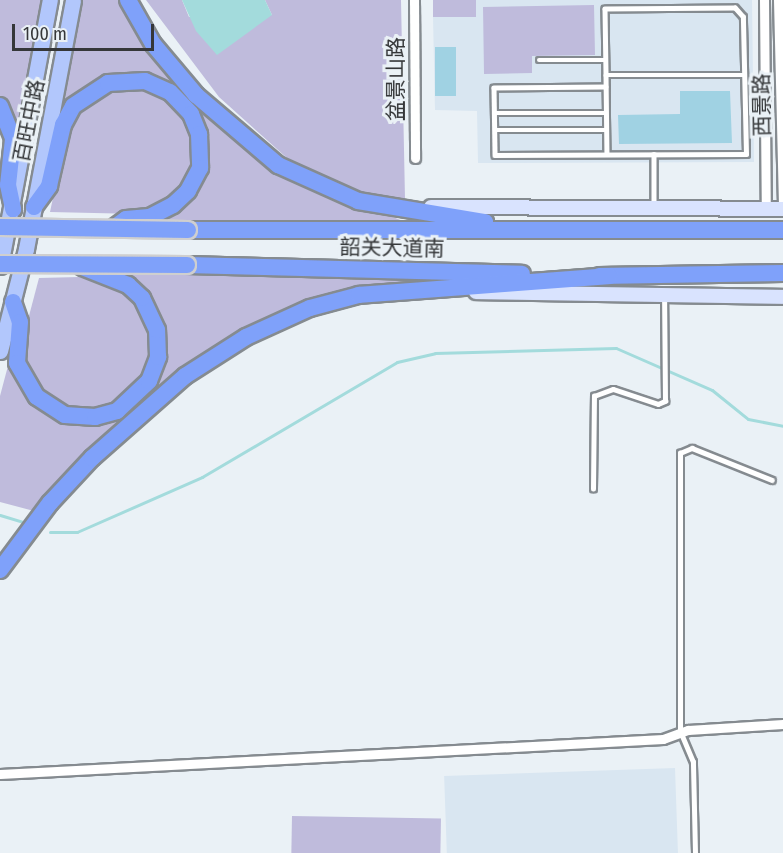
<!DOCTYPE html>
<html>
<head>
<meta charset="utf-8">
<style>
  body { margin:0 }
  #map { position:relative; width:783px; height:853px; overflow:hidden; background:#eaf1f6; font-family:"Fira Sans Condensed","Noto Sans SC",sans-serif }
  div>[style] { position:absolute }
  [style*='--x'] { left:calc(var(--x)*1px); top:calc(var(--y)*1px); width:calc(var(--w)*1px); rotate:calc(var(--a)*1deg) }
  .built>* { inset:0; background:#d9e6f1; transform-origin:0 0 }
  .green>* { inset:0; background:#bfbbdc; transform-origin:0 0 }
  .water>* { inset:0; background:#a3dbdc }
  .stream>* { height:3px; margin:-1.5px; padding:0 1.5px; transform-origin:1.5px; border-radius:1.5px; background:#a3dbdc }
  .building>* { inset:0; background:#a0d2e3; transform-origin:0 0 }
  .roads { filter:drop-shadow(2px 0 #858b90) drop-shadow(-2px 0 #858b90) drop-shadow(0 2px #858b90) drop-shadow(0 -2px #858b90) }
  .lane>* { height:4.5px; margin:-2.25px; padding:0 2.25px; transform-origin:2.25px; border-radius:2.25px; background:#fff }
  .street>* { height:9px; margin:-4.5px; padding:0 4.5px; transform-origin:4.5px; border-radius:4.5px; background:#fff }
  .secondary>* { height:14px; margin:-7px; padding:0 7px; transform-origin:7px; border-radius:7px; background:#d9e3fe }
  .primary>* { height:15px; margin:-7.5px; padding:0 7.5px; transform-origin:7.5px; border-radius:7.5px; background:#b2c7fc }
  .highway>* { height:16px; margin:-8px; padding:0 8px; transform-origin:8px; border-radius:8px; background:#7fa1fa }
  .bridges { filter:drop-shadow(2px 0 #cfcfcf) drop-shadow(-2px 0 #cfcfcf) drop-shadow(0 2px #cfcfcf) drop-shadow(0 -2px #cfcfcf) }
  .highway-bridge>* { height:16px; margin:-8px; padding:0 8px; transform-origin:8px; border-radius:8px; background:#7fa1fa }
  span { translate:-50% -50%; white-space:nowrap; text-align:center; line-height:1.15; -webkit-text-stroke:6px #eaf1f6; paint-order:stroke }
  .street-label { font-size:21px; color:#353739 }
  .scale { position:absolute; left:12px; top:24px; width:142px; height:27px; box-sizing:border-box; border:3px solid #353739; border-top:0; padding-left:8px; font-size:18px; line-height:21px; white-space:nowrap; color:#353739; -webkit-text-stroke:4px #eaf1f6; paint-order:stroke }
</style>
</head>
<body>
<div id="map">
  <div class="built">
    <div style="clip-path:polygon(476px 0,752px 0,754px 162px,478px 163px,477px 111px,435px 110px,433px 17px,476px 16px)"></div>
    <div style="left:675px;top:768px;width:85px;height:231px;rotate:88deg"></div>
  </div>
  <div class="green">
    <div style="clip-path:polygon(0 0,42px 0,19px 129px,0 98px)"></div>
    <div style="clip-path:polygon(82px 0,121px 0,218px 125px,277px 171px,408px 223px,167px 221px,190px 198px,196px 115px,138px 75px,105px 77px,64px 104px)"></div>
    <div style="clip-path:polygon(146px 0,182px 0,189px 17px,272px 15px,265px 0,401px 0,405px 199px,357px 193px,317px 179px,287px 158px,219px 97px)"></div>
    <div style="left:433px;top:0;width:43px;height:17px"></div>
    <div style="clip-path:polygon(594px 5px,595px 55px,532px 56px,532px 73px,484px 74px,483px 7px)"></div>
    <div style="clip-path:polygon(110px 87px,154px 90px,182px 111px,193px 136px,194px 161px,184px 184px,173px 197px,138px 214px,50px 212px,70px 118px)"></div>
    <div style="clip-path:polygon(128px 273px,442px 276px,448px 281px,363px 289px,240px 334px,34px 511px,0 502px,0 396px,9px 362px,28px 397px,91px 424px,166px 356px,161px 319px)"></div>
    <div style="clip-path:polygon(79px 277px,104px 279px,130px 293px,149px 326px,152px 351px,146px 373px,114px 404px,101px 409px,66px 409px,39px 390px,20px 350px,39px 278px)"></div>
    <div style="left:292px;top:816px;width:149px;height:37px;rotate:1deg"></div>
  </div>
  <div class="water">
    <div style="clip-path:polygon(182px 0,265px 0,272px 15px,217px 55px,196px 31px)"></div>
  </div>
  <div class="stream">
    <div style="--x:0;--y:515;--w:28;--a:17"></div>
    <div style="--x:50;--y:532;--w:27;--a:0"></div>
    <div style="--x:77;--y:532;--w:137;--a:-23.7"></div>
    <div style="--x:202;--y:477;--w:226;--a:-30.5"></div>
    <div style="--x:397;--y:362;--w:39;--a:-13"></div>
    <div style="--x:435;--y:353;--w:181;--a:-1.6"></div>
    <div style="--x:616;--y:348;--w:105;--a:23.6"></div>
    <div style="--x:712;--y:390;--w:46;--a:38.9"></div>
    <div style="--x:748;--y:419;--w:36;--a:11"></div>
  </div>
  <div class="building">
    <div style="left:435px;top:47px;width:21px;height:49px"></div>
    <div style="clip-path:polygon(680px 91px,730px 91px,732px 143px,619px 144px,618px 115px,680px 114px)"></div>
  </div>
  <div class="roads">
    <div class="lane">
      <div style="--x:539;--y:60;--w:67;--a:0"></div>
      <div style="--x:606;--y:75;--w:139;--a:0"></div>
      <div style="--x:606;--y:87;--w:112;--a:179.5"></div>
      <div style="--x:494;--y:88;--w:67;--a:89.1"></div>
      <div style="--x:495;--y:155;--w:251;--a:-0.2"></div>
      <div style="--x:746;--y:154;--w:137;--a:-91.3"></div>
      <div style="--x:743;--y:17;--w:12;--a:-132"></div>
      <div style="--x:735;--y:8;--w:130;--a:179.6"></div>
      <div style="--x:605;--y:9;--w:66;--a:89.1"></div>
      <div style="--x:606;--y:75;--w:79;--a:89.3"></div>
      <div style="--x:495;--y:113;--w:111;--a:0"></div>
      <div style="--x:495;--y:130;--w:112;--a:0"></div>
      <div style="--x:654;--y:154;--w:52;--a:90"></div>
      <div style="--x:593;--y:489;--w:93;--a:-89.4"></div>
      <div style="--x:594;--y:396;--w:20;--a:-20"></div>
      <div style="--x:613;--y:389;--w:47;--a:18.4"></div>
      <div style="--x:658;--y:404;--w:8;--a:-23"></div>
      <div style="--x:665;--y:401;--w:105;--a:-90.5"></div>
      <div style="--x:695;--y:853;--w:91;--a:-91.3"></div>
      <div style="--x:693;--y:762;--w:33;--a:-113"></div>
      <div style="--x:680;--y:732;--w:279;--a:-90"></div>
      <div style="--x:680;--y:453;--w:13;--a:-23"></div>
      <div style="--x:692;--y:448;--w:86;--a:21.8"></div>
    </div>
    <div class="street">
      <div style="--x:414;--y:0;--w:158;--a:89.6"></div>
      <div style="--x:764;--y:0;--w:209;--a:89.5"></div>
      <div style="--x:778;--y:0;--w:209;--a:88.6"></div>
      <div style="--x:0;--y:774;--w:664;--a:-3.02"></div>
      <div style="--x:663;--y:739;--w:27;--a:-20"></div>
      <div style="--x:688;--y:730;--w:95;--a:-3.6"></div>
    </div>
    <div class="secondary">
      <div style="--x:431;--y:207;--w:352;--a:0.3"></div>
      <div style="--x:476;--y:292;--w:307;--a:0.9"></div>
    </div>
    <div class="primary">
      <div style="--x:0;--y:266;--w:271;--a:-79.4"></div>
      <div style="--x:0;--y:351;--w:105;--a:-75.7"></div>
      <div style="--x:26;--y:249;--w:253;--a:-79.3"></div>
    </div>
    <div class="highway">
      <div style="--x:128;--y:0;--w:51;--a:60.4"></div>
      <div style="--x:153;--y:44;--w:67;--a:49.9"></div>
      <div style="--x:196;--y:95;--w:108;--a:40.5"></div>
      <div style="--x:278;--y:165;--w:88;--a:24.2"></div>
      <div style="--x:358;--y:201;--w:129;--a:9.4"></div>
      <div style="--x:0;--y:106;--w:35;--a:68"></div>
      <div style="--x:13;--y:139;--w:46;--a:96.2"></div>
      <div style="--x:8;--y:185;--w:25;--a:78"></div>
      <div style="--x:34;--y:207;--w:26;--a:-54"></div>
      <div style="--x:49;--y:186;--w:63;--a:-77.1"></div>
      <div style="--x:63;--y:125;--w:21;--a:-62"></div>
      <div style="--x:73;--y:106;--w:42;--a:-33.3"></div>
      <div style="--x:108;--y:83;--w:37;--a:-3"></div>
      <div style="--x:145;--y:81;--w:27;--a:24"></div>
      <div style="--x:170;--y:92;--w:30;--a:46"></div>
      <div style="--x:191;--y:114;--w:22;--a:68"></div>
      <div style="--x:199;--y:134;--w:34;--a:88"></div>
      <div style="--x:200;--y:168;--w:26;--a:118"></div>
      <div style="--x:188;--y:191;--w:21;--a:137"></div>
      <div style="--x:173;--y:205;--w:27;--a:153"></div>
      <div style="--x:149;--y:217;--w:23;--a:175"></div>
      <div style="--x:126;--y:219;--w:17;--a:144"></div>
      <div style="--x:188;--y:230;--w:595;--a:0"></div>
      <div style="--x:187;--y:265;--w:335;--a:1.5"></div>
      <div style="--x:599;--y:276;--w:184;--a:-0.9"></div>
      <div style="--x:13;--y:302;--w:21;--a:71"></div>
      <div style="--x:20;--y:322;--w:41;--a:94.2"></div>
      <div style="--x:17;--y:363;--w:39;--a:60"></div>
      <div style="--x:37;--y:397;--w:33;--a:33"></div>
      <div style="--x:65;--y:415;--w:30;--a:4"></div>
      <div style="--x:95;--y:417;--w:23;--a:-15"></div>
      <div style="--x:117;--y:411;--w:44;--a:-43.2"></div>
      <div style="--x:149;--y:381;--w:26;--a:-69"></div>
      <div style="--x:158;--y:357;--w:27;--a:-92"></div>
      <div style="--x:157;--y:330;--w:35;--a:-115"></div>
      <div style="--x:142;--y:298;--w:19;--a:-137"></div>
      <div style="--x:128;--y:285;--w:49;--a:-158.6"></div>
      <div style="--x:0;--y:570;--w:84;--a:-53.3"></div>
      <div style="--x:50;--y:503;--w:62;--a:-47"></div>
      <div style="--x:92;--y:458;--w:124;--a:-41.4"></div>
      <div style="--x:185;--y:376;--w:72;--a:-32.6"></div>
      <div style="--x:246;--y:337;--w:70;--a:-24.4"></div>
      <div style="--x:310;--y:308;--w:51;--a:-14.9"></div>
      <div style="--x:359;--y:295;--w:251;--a:-4.3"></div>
    </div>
  </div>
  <div class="bridges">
    <div class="highway-bridge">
      <div style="--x:0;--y:227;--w:188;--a:0.9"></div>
      <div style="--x:0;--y:264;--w:187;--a:0.3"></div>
    </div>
  </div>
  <div class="street-label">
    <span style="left:396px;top:79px;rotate:-90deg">盆景山路</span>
    <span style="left:762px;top:105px;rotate:-91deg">西景路</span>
    <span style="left:29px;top:121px;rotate:-79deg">百旺中路</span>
    <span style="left:392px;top:248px;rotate:1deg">韶关大道南</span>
  </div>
  <div class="scale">100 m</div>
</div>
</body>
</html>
